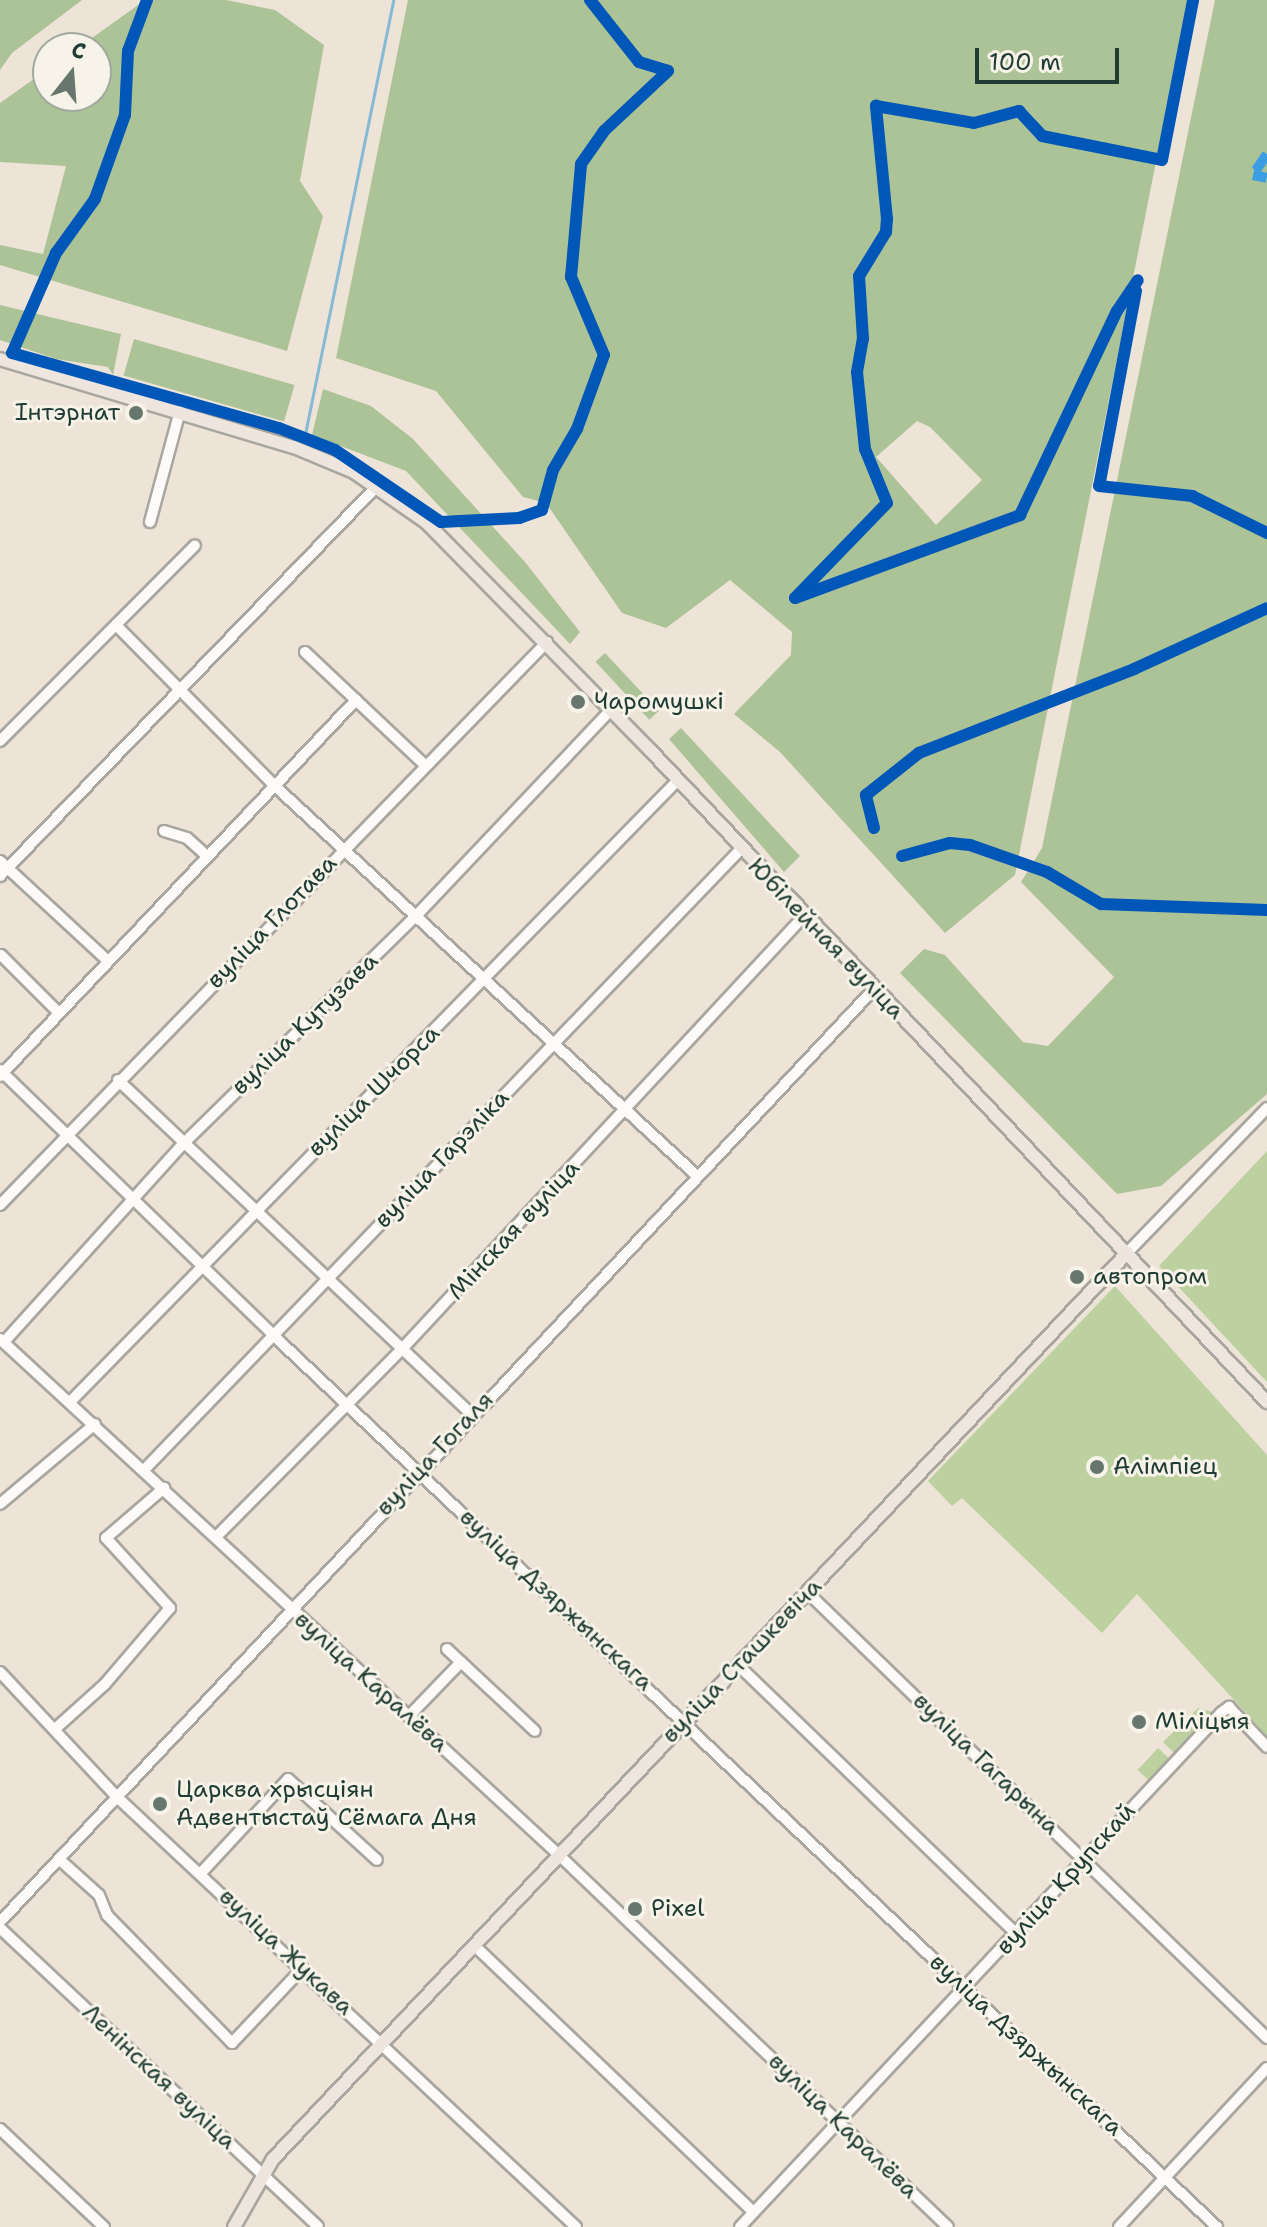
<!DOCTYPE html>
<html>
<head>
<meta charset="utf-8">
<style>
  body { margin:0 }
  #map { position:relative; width:1267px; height:2227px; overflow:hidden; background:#ede4d7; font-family:"Shantell Sans",sans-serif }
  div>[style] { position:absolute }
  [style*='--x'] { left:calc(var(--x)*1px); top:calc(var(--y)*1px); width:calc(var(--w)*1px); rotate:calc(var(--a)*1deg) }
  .green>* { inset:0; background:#bcd19f; transform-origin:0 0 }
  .forest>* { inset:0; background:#acc397; transform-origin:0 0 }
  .stream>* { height:3px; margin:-1.5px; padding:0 1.5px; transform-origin:1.5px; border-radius:1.5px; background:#85b9d4 }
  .roads { filter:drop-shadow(2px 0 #a8a69e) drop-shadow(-2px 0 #a8a69e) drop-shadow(0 2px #a8a69e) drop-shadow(0 -2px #a8a69e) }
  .minor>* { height:10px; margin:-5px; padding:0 5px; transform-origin:5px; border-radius:5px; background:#fcfbf9 }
  .major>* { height:12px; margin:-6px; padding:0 6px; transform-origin:6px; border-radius:6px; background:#eee6de }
  .quiet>* { height:10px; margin-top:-5px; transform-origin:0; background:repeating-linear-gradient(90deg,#3c9ee2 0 20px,transparent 0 30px) }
  .cycleway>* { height:12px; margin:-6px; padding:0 6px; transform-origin:6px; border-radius:6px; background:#0057b8 }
  .dots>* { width:22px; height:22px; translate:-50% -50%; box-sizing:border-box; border:4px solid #f7f3e8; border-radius:50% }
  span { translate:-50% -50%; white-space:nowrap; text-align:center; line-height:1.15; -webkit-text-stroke:6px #f7f3e8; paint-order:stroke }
  .poi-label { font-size:24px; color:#1f3d34 }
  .right { translate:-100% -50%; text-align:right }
  .left { translate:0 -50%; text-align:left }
  .street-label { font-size:24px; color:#1f3d34 }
  .north { position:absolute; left:32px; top:32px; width:80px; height:80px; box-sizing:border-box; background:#f7f3e8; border:2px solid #a1aaa0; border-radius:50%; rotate:17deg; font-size:22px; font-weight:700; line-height:32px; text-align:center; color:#1f3d34 }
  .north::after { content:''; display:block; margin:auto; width:28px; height:36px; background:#67776d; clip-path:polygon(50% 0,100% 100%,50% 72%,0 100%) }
  .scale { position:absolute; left:975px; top:48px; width:144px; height:36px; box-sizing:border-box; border:4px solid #1f3d34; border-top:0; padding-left:10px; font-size:24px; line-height:28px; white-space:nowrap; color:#1f3d34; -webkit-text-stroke:6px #f7f3e8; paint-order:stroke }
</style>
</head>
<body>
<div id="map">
  <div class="green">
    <div style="clip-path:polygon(1267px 1151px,1267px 1382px,1159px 1266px)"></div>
    <div style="clip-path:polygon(1115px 1286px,1267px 1455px,1267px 1736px,1137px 1594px,1102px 1633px,962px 1498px,952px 1506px,928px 1481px)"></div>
    <div style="clip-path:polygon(1198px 1708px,1216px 1713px,1174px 1753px,1163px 1742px)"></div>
    <div style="left:1158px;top:1748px;width:16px;height:30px;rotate:43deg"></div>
  </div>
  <div class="forest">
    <div style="clip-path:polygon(0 0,82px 0,12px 53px,0 70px)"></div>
    <div style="clip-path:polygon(145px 0,226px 0,275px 10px,324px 45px,300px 181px,323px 216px,287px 351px,0 265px,0 245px,43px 254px,66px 166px,0 162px,0 103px,48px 69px,48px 96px,96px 96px,96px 48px,78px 48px)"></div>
    <div style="clip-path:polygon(evenodd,408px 0,1188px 0,1015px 875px,945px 933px,780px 752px,734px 714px,791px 655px,792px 632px,730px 580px,666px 628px,622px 613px,546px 503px,523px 497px,436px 391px,336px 358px,408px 0,917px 421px,930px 427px,982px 480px,936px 525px,876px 457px,917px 421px)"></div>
    <div style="clip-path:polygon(1215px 0,1267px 0,1267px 1094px,1161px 1186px,1117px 1194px,900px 973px,924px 949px,945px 955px,1023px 1042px,1048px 1046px,1114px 977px,1021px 882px,1042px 848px)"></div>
    <div style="clip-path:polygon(0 305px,121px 334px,113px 375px,108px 367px,56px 359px,0 340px)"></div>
    <div style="left:134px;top:339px;width:167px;height:38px;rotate:16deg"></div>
    <div style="clip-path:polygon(323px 389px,371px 406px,413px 439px,525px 562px,580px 632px,570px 644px,406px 471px,312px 435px)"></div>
    <div style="left:605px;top:653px;width:79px;height:13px;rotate:47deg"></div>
    <div style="clip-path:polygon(681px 728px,800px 856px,784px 872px,669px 739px)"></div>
  </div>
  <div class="stream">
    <div style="--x:305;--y:434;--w:443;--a:-78.5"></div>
  </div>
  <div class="roads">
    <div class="minor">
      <div style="--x:150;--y:522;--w:115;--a:-74.9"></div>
      <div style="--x:116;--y:625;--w:228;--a:45.4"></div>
      <div style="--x:276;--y:787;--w:570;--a:42.73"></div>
      <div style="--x:305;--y:652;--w:163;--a:43.3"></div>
      <div style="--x:0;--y:741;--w:276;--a:-45.1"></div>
      <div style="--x:164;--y:831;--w:24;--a:17"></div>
      <div style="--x:187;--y:838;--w:28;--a:42"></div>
      <div style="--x:0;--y:861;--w:147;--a:42.8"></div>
      <div style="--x:0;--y:876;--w:542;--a:-45.97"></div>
      <div style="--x:1;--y:955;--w:82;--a:45"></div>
      <div style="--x:0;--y:1070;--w:379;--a:44.1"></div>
      <div style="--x:272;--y:1334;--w:1300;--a:43.38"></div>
      <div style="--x:0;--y:1076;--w:518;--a:-46.57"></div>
      <div style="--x:118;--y:1080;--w:486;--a:43.4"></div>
      <div style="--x:0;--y:1205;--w:785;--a:-45.83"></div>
      <div style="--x:1128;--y:1252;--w:200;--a:-46"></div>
      <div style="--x:0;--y:1339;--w:761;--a:42.71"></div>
      <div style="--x:559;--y:1855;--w:538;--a:43.72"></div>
      <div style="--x:4;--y:1342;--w:270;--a:-47.9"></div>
      <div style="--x:185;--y:1142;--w:322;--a:-44.4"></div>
      <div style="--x:415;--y:917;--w:285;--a:-46.6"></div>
      <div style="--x:70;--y:1402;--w:870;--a:-45.65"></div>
      <div style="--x:144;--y:1470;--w:861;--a:-46.13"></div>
      <div style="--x:0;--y:1504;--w:124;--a:-40.1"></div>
      <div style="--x:216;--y:1537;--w:264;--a:-45.3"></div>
      <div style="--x:402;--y:1349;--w:591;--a:-47.13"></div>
      <div style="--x:807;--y:1592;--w:641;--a:44.11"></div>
      <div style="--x:447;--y:1649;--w:120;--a:43"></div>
      <div style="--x:738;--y:1665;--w:388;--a:44"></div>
      <div style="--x:0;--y:1672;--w:171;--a:46.9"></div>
      <div style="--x:117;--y:1797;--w:629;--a:43.13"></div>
      <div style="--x:409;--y:1716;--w:75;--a:-46.1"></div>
      <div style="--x:55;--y:1729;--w:67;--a:-42"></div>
      <div style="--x:105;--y:1684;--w:100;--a:-49.5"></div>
      <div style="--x:170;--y:1608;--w:95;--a:-132.4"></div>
      <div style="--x:106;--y:1538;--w:77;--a:-40.8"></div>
      <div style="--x:60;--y:1860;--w:52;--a:41.9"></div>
      <div style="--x:99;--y:1895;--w:22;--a:68"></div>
      <div style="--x:107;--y:1915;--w:179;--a:45.7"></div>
      <div style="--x:232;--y:2043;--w:103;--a:-46.6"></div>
      <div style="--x:201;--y:1873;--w:128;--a:-47.2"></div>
      <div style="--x:288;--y:1779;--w:120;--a:42.3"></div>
      <div style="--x:0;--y:1922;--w:1278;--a:-46.87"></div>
      <div style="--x:0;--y:1928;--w:436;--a:43.2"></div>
      <div style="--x:475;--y:1946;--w:385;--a:43.7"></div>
      <div style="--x:0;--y:2129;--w:143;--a:43.3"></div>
      <div style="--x:740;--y:2227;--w:705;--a:-46.9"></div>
      <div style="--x:1222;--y:1712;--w:9;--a:-36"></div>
      <div style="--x:1229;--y:1707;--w:55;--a:46.5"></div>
      <div style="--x:1119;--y:2227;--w:217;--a:-47.1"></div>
    </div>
    <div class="major">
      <div style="--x:0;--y:359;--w:307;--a:16.7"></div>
      <div style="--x:294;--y:447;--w:65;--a:22.6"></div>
      <div style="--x:354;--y:472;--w:89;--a:34.9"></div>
      <div style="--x:427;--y:523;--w:318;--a:45.5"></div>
      <div style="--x:650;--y:750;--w:898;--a:46.58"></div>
      <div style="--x:234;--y:2227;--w:78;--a:-60.2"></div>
      <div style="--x:273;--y:2159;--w:1246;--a:-46.69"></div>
    </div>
  </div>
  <div class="quiet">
    <div style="--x:1267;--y:154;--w:25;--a:124"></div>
    <div style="--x:1253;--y:175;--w:14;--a:12"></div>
  </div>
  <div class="cycleway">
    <div style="--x:147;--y:0;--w:54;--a:110.4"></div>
    <div style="--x:128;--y:51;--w:64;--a:92.7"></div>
    <div style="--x:125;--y:115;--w:89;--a:109.7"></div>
    <div style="--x:95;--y:199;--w:67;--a:125.8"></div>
    <div style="--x:56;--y:253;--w:109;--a:113.7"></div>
    <div style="--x:12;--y:353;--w:277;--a:15.7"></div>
    <div style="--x:279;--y:428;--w:60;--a:21.4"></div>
    <div style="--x:335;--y:450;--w:128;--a:34.2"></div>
    <div style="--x:441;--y:522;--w:78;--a:-2.9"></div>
    <div style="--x:519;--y:518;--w:24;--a:-19"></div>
    <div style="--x:542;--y:510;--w:41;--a:-74.6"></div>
    <div style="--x:553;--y:470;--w:48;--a:-59.7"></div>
    <div style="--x:577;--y:429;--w:79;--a:-70"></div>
    <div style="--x:604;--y:355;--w:85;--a:-112.9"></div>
    <div style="--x:571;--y:277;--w:113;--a:-84.9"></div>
    <div style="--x:581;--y:164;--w:40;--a:-55.1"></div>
    <div style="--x:604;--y:131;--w:88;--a:-43.2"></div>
    <div style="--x:590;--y:0;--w:79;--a:51.7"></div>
    <div style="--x:639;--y:62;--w:30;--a:17"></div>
    <div style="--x:1136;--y:291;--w:198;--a:100.7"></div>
    <div style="--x:1099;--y:486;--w:94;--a:6.1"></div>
    <div style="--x:1192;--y:496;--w:84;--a:26.3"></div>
    <div style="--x:795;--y:598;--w:132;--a:-45.9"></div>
    <div style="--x:887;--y:503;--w:58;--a:-112.2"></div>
    <div style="--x:865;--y:449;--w:77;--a:-95.9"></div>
    <div style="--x:857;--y:372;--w:34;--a:-80"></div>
    <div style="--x:863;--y:339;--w:63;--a:-93.6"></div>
    <div style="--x:859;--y:276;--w:52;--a:-58.5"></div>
    <div style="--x:886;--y:232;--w:13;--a:-86"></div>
    <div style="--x:887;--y:219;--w:114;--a:-95.6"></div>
    <div style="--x:876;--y:106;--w:99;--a:9.8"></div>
    <div style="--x:974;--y:123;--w:47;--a:-14.9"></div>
    <div style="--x:1019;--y:111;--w:34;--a:47"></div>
    <div style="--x:1042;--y:136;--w:122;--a:11.3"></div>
    <div style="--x:1162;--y:160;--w:163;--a:-79"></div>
    <div style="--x:795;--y:598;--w:240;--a:-20.2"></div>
    <div style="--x:1020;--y:515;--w:226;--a:-64.6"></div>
    <div style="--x:1117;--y:311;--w:37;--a:-56"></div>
    <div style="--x:874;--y:828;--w:34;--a:-104"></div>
    <div style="--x:866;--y:795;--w:68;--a:-38.4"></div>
    <div style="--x:919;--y:753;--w:231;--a:-21.3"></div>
    <div style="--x:1134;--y:669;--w:146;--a:-24.6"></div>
    <div style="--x:902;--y:856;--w:50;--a:-15.2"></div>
    <div style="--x:950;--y:843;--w:20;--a:6"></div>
    <div style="--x:970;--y:845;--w:82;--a:19.3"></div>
    <div style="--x:1047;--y:872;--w:63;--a:30.7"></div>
    <div style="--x:1101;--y:904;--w:166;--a:2.1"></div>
  </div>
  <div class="dots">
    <div style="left:136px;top:413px;background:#67776d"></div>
    <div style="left:578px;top:702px;background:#67776d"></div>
    <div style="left:1077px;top:1277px;background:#67776d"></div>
    <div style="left:1097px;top:1467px;background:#67776d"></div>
    <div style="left:1139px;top:1722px;background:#67776d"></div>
    <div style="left:160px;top:1804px;background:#67776d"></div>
    <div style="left:635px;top:1909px;background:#67776d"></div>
  </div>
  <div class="poi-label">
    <span class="right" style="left:120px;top:413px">Інтэрнат</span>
    <span class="left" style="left:594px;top:702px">Чаромушкі</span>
    <span class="left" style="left:1093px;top:1277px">автопром</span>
    <span class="left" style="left:1113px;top:1467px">Алімпіец</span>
    <span class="left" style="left:1155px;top:1722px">Міліцыя</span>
    <span class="left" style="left:176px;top:1804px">Царква хрысціян<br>Адвентыстаў Сёмага Дня</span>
    <span class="left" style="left:651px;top:1909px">Pixel</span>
  </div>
  <div class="street-label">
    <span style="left:272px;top:922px;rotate:-46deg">вуліца Глотава</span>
    <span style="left:826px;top:939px;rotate:46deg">Юбілейная вуліца</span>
    <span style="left:305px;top:1024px;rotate:-44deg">вуліца Кутузава</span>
    <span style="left:374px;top:1091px;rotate:-45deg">вуліца Шчорса</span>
    <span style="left:442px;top:1159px;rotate:-46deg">вуліца Гарэліка</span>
    <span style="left:514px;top:1230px;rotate:-47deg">Мінская вуліца</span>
    <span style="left:435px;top:1454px;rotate:-47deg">вуліца Гогаля</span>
    <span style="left:556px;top:1600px;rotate:43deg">вуліца Дзяржынскага</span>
    <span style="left:742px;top:1661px;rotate:-46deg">вуліца Сташкевіча</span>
    <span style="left:371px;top:1682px;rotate:42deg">вуліца Каралёва</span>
    <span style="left:986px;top:1764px;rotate:44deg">вуліца Гагарына</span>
    <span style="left:1066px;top:1879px;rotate:-48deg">вуліца Крупскай</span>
    <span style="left:286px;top:1952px;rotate:43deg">вуліца Жукава</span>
    <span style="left:1026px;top:2045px;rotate:43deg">вуліца Дзяржынскага</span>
    <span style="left:159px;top:2077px;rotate:43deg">Ленінская вуліца</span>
    <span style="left:843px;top:2126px;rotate:44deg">вуліца Каралёва</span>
  </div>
  <div class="north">С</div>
  <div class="scale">100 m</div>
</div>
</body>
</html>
